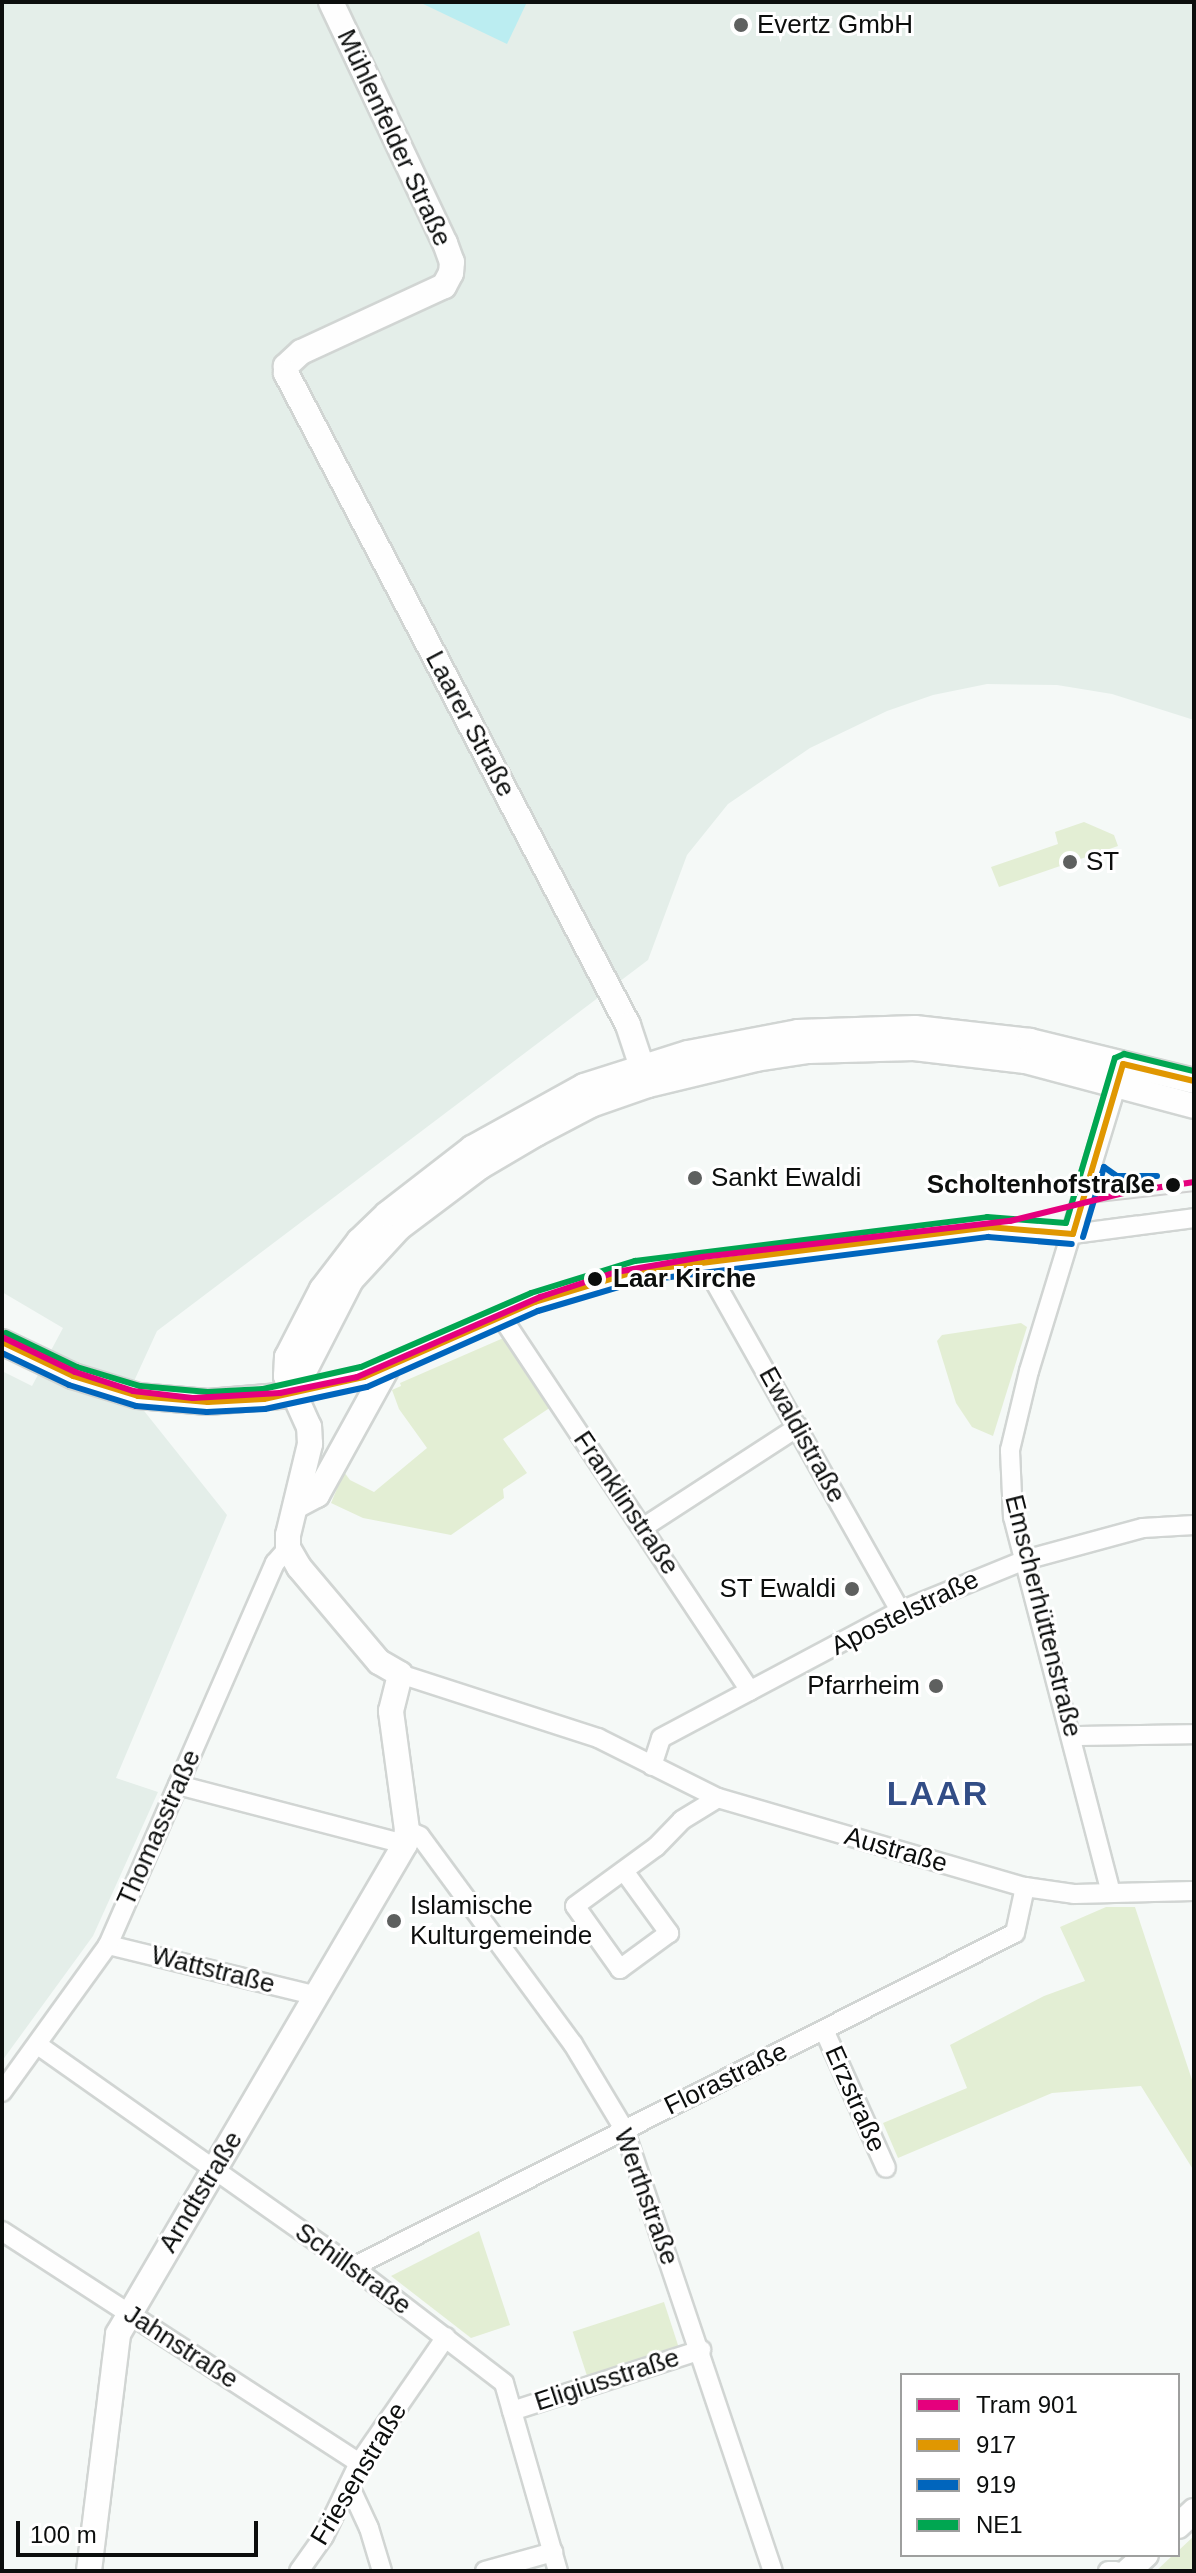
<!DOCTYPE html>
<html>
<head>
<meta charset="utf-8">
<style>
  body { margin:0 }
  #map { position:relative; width:1196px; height:2573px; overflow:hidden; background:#f5f9f7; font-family:Arial,sans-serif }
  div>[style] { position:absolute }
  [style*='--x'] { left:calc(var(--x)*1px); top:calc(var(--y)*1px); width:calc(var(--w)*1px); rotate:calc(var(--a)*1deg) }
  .built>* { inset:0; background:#e4eee9 }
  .green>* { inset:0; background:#e3eed4; transform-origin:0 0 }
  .water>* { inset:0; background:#bbedf1 }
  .roads { filter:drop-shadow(2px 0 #d1d5d3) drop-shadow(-2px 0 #d1d5d3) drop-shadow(0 2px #d1d5d3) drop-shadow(0 -2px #d1d5d3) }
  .street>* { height:18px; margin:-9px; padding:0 9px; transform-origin:9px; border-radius:9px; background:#fefefe }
  .secondary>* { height:24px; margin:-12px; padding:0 12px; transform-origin:12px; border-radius:12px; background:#fefefe }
  .tram>* { height:2px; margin:-1px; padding:0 1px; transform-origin:1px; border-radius:1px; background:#d0d0d0 }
  .bus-1>* { height:6px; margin:-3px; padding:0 3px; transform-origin:3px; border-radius:3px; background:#e09701 }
  .bus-2>* { height:6px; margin:-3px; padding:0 3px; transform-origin:3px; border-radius:3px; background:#0065bd }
  .bus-3>* { height:6px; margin:-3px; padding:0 3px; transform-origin:3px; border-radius:3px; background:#00a651 }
  .tram-1>* { height:6px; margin:-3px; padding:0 3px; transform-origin:3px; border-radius:3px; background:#e5007d }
  .dots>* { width:22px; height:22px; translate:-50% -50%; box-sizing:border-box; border:4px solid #fff; border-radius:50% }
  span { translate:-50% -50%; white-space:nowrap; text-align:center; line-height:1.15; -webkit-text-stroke:6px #fff; paint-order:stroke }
  .poi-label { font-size:26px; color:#0c0e0d }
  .left { translate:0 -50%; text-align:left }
  .right { translate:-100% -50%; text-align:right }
  .street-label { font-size:26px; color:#0c0e0d }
  .stop-label { font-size:26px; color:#0c0e0d; font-weight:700 }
  .district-label { font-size:34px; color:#324d86; font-weight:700; letter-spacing:2px }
  .frame { position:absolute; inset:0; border:4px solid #0c0e0d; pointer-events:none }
  .legend { position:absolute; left:900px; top:2373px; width:280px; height:184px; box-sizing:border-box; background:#fff; border:2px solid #9e9f9e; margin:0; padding:10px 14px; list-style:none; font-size:24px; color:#0c0e0d }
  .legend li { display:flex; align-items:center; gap:16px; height:40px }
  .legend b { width:40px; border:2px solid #9e9f9e }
  .scale { position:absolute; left:16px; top:2521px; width:242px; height:36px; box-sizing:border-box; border:4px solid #0c0e0d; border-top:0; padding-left:10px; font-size:24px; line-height:28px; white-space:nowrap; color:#0c0e0d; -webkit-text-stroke:6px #fff; paint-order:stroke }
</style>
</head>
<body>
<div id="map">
  <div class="built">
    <div style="clip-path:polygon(2px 2px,1194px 2px,1194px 720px,1112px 694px,1057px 685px,987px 684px,933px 695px,887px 711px,810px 748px,728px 804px,687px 855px,648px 960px,157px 1331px,129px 1392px,227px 1515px,116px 1778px,158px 1792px,93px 1936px,2px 2061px,2px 1371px,32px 1386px,63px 1328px,2px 1292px)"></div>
  </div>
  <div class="green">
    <div style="clip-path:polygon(1084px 822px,1114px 835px,1118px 846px,999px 887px,991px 867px,1058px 844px,1055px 832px)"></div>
    <div style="clip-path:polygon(1021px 1323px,1027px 1327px,993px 1436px,972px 1427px,956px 1403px,937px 1341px,942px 1335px)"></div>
    <div style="clip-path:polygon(508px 1336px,517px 1357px,551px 1407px,503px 1439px,527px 1473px,503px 1489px,504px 1498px,451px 1535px,363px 1518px,331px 1503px,344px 1472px,350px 1480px,374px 1492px,427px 1448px,399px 1409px,392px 1390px,401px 1386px,400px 1383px)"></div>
    <div style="clip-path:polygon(1106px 1907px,1135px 1907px,1194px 2086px,1194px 2171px,1141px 2086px,1052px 2093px,898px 2158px,883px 2123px,967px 2088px,950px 2045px,1044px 1996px,1085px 1981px,1060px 1927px)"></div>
    <div style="clip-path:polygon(479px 2231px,510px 2325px,471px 2338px,391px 2276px)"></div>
    <div style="left:664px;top:2302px;width:46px;height:96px;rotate:72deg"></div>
    <div style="clip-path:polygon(1194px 2536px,1194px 2571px,1156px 2571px,1173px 2555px,1178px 2555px,1178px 2551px)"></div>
  </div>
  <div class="water">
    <div style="clip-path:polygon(419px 2px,527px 2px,507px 44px)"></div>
  </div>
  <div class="roads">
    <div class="street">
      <div style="--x:703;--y:1261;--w:402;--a:60.6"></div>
      <div style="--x:501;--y:1316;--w:450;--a:56.4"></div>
      <div style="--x:292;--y:1395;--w:74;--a:-14"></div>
      <div style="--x:364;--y:1377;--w:187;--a:-23.7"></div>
      <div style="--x:535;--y:1302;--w:107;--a:-16.9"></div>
      <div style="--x:637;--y:1271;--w:354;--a:-7.1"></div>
      <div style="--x:988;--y:1227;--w:85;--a:4.7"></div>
      <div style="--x:1073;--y:1234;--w:122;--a:-7.5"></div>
      <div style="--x:644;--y:1527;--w:184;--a:-33"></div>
      <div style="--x:400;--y:1674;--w:208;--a:17.9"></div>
      <div style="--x:598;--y:1738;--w:134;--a:26.6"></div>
      <div style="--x:718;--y:1798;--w:320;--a:16.2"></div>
      <div style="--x:1025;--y:1887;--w:49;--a:8.1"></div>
      <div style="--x:1074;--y:1894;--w:120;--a:-1.4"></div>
      <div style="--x:1072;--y:1736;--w:122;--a:-0.9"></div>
      <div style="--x:652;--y:1766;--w:29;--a:-72"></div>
      <div style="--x:661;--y:1738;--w:271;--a:-28"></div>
      <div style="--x:900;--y:1611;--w:135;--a:-22.2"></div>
      <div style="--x:1025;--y:1560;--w:122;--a:-15.2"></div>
      <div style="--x:1143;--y:1528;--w:51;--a:-3.4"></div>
      <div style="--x:178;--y:1785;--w:235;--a:14.6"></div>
      <div style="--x:407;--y:1830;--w:14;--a:25"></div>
      <div style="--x:420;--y:1836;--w:258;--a:53.7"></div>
      <div style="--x:573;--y:2044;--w:99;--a:59"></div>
      <div style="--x:624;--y:2129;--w:466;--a:71.4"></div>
      <div style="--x:624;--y:1871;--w:77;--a:54"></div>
      <div style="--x:669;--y:1933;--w:61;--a:143.7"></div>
      <div style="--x:620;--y:1969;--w:77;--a:-125.5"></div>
      <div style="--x:575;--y:1906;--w:100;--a:-36.1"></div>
      <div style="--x:656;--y:1847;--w:37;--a:-46"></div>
      <div style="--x:682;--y:1820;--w:42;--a:-31.4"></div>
      <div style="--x:1111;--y:1893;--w:389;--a:-104.6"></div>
      <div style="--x:1013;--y:1517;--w:67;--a:-92.6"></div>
      <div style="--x:1010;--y:1450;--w:81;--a:-76.5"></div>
      <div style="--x:1029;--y:1371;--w:312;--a:-73"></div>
      <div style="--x:108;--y:1945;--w:215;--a:13.7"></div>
      <div style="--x:824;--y:2030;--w:151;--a:65.8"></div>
      <div style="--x:38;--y:2045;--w:385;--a:35.2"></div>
      <div style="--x:353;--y:2267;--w:190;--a:37.5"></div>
      <div style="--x:504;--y:2383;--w:196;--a:74"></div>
      <div style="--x:2;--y:2092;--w:181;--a:-54.2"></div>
      <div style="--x:108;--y:1945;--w:417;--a:-66.4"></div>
      <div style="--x:275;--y:1563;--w:20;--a:-49"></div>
      <div style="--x:2;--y:2231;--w:426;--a:33"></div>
      <div style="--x:353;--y:2267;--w:741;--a:-26.77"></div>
      <div style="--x:1015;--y:1933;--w:47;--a:-77.7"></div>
      <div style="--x:512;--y:2411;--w:199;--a:-17.9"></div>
      <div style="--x:349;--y:2485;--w:47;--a:65.1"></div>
      <div style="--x:369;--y:2528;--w:45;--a:73.2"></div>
      <div style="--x:299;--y:2571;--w:43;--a:-54.5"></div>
      <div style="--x:324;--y:2536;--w:81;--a:-64.4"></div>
      <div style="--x:359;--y:2463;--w:153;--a:-55.4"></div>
      <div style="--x:485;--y:2571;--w:71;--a:-15.6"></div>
      <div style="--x:1108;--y:2571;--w:8;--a:0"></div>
    </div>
    <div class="secondary">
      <div style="--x:331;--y:2;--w:267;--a:64.7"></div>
      <div style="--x:445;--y:243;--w:20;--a:70"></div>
      <div style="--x:452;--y:262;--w:11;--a:95"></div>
      <div style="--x:451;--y:273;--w:15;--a:118"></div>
      <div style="--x:444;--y:286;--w:157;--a:155.2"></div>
      <div style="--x:301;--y:352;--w:21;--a:137"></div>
      <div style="--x:286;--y:366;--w:7;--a:90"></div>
      <div style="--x:286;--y:373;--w:736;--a:62.32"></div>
      <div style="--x:628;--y:1025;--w:63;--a:71.6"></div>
      <div style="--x:2;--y:1342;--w:79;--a:25.6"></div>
      <div style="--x:73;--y:1376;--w:68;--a:17.1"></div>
      <div style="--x:138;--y:1396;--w:70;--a:4.9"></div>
      <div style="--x:208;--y:1402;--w:84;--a:-4.8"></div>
      <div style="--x:292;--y:1395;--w:129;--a:-62.8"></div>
      <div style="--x:351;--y:1280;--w:71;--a:-47.3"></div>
      <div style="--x:399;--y:1228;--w:101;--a:-37"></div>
      <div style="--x:480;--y:1167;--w:65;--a:-30.5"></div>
      <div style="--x:536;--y:1134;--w:62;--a:-27.8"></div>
      <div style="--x:591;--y:1105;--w:60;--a:-19.3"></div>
      <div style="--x:648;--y:1085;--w:111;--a:-13.5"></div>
      <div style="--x:756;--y:1059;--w:53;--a:-8.7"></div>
      <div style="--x:808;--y:1051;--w:106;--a:-1.6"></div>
      <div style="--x:914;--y:1048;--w:112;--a:6.7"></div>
      <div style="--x:1025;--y:1061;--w:175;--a:14.9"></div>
      <div style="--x:296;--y:1506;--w:24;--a:-28"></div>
      <div style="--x:317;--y:1495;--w:145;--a:-61.1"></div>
      <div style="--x:1178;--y:2526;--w:22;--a:-43"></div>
      <div style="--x:89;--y:2571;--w:239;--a:-83"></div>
      <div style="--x:118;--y:2334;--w:568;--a:-59.64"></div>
      <div style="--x:405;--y:1844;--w:14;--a:-82"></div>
      <div style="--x:407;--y:1830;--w:120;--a:-97.7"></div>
      <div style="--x:391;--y:1711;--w:38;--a:-76"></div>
      <div style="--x:400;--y:1674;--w:24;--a:-150"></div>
      <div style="--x:379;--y:1662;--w:124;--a:-130.1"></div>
      <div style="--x:299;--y:1567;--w:22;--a:-120"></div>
      <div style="--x:288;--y:1548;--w:13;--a:-90"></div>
      <div style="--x:288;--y:1535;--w:94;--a:-76.4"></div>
      <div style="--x:310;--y:1444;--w:17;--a:-93"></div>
      <div style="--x:309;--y:1427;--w:56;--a:-114.3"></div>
      <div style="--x:286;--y:1376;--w:19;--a:-87"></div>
      <div style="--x:287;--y:1357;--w:76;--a:-62.8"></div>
      <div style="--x:322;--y:1289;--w:61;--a:-52.4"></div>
      <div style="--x:359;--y:1241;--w:39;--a:-44"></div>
      <div style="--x:387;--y:1214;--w:108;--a:-37.8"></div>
      <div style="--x:472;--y:1148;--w:128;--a:-29"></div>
      <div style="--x:584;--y:1086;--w:109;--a:-17.6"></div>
      <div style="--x:688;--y:1053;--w:112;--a:-10.8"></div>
      <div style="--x:798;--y:1032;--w:117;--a:-2"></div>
      <div style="--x:915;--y:1028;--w:116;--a:6.4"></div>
      <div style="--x:1030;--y:1041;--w:169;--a:13.7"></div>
      <div style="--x:1128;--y:2571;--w:24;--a:-42"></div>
    </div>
  </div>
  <div class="tram">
    <div style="--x:1082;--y:1204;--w:113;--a:-6.6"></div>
  </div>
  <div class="bus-1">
    <div style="--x:1073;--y:1234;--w:177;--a:-73.6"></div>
    <div style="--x:1123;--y:1064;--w:73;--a:13.5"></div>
    <div style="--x:2;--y:1342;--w:79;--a:25.6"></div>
    <div style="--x:73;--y:1376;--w:68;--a:17.1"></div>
    <div style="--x:138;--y:1396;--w:70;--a:4.9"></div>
    <div style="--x:208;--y:1402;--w:56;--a:-3.1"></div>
    <div style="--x:264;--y:1399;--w:102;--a:-12.4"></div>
    <div style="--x:364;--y:1377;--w:187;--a:-23.7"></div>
    <div style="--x:535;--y:1302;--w:107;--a:-16.9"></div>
    <div style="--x:637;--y:1271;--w:354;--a:-7.1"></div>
    <div style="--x:988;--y:1227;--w:85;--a:4.7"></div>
  </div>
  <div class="bus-2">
    <div style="--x:1083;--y:1237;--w:73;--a:-73.3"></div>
    <div style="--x:1104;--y:1167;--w:16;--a:35"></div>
    <div style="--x:1117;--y:1176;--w:40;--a:0"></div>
    <div style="--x:2;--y:1353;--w:74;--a:25.5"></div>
    <div style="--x:69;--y:1385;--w:70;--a:17.4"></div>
    <div style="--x:136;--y:1406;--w:71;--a:4.8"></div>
    <div style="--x:207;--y:1412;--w:58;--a:-3"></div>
    <div style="--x:265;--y:1409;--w:104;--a:-12.2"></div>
    <div style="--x:367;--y:1387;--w:187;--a:-24"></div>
    <div style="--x:538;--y:1311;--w:105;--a:-16.5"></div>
    <div style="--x:639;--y:1281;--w:352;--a:-7.2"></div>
    <div style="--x:988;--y:1237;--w:84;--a:4.8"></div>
  </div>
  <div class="bus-3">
    <div style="--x:6;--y:1333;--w:79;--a:25.6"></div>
    <div style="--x:77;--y:1367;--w:66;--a:16.8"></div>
    <div style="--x:140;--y:1386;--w:68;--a:5"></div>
    <div style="--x:208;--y:1392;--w:55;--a:-3.1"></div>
    <div style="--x:263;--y:1389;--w:100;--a:-12.7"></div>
    <div style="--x:361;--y:1367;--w:185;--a:-23.5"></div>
    <div style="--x:531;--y:1293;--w:109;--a:-17.1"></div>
    <div style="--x:635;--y:1261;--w:355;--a:-7.1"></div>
    <div style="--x:987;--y:1217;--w:79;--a:4.3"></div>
    <div style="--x:1066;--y:1223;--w:172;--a:-73.5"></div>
    <div style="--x:1115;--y:1058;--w:10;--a:-24"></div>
    <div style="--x:1124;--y:1054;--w:72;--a:13.7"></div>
  </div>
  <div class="tram-1">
    <div style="--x:2;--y:1337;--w:81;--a:25.6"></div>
    <div style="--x:75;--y:1372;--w:61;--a:18.1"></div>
    <div style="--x:133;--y:1391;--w:60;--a:6.7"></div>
    <div style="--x:193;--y:1398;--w:87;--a:-3.3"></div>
    <div style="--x:280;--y:1393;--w:79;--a:-11.7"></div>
    <div style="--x:357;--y:1377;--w:200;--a:-23.6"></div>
    <div style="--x:540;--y:1297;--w:80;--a:-18.2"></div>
    <div style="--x:616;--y:1272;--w:88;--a:-9.8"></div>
    <div style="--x:703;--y:1257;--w:309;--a:-6.7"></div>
    <div style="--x:1010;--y:1221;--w:122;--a:-13.8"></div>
    <div style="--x:1128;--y:1192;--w:67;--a:-8.6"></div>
  </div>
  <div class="dots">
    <div style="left:741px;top:25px;background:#5e605f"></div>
    <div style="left:1070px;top:862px;background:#5e605f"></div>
    <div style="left:695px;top:1178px;background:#5e605f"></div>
    <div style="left:1173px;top:1185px;background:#0c0e0d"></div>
    <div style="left:595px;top:1279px;background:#0c0e0d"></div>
    <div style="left:852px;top:1589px;background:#5e605f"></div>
    <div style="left:936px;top:1686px;background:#5e605f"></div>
    <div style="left:394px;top:1921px;background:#5e605f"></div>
  </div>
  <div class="poi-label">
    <span class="left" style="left:757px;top:25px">Evertz GmbH</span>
    <span class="left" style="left:1086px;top:862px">ST</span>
    <span class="left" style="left:711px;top:1178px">Sankt Ewaldi</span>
    <span class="right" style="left:836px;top:1589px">ST Ewaldi</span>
    <span class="right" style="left:920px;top:1686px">Pfarrheim</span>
    <span class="left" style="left:410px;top:1921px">Islamische<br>Kulturgemeinde</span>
  </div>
  <div class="street-label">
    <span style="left:394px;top:138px;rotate:65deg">Mühlenfelder Straße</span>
    <span style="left:470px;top:724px;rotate:62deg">Laarer Straße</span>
    <span style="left:802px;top:1435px;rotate:61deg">Ewaldistraße</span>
    <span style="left:626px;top:1503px;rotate:56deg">Franklinstraße</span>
    <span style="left:905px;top:1613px;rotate:-26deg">Apostelstraße</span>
    <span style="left:1043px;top:1616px;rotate:76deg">Emscherhüttenstraße</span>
    <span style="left:159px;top:1828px;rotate:-66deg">Thomasstraße</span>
    <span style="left:896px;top:1850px;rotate:16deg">Austraße</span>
    <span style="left:213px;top:1970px;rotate:14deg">Wattstraße</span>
    <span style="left:726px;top:2079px;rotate:-26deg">Florastraße</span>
    <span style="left:855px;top:2099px;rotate:66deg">Erzstraße</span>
    <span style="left:201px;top:2192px;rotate:-59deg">Arndtstraße</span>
    <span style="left:646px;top:2197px;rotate:70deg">Werthstraße</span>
    <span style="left:353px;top:2269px;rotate:36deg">Schillstraße</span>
    <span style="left:181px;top:2347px;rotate:33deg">Jahnstraße</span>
    <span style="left:607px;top:2380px;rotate:-18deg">Eligiusstraße</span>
    <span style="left:359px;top:2474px;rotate:-59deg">Friesenstraße</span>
  </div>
  <div class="stop-label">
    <span class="right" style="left:1155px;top:1185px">Scholtenhofstraße</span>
    <span class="left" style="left:613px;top:1279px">Laar Kirche</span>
  </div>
  <div class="district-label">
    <span style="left:938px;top:1794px">LAAR</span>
  </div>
  <div class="frame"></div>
  <ul class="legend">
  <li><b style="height:10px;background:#e5007d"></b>Tram 901</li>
  <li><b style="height:10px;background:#e09701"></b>917</li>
  <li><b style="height:10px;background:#0065bd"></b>919</li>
  <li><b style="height:10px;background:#00a651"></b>NE1</li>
  </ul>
  <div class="scale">100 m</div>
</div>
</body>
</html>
